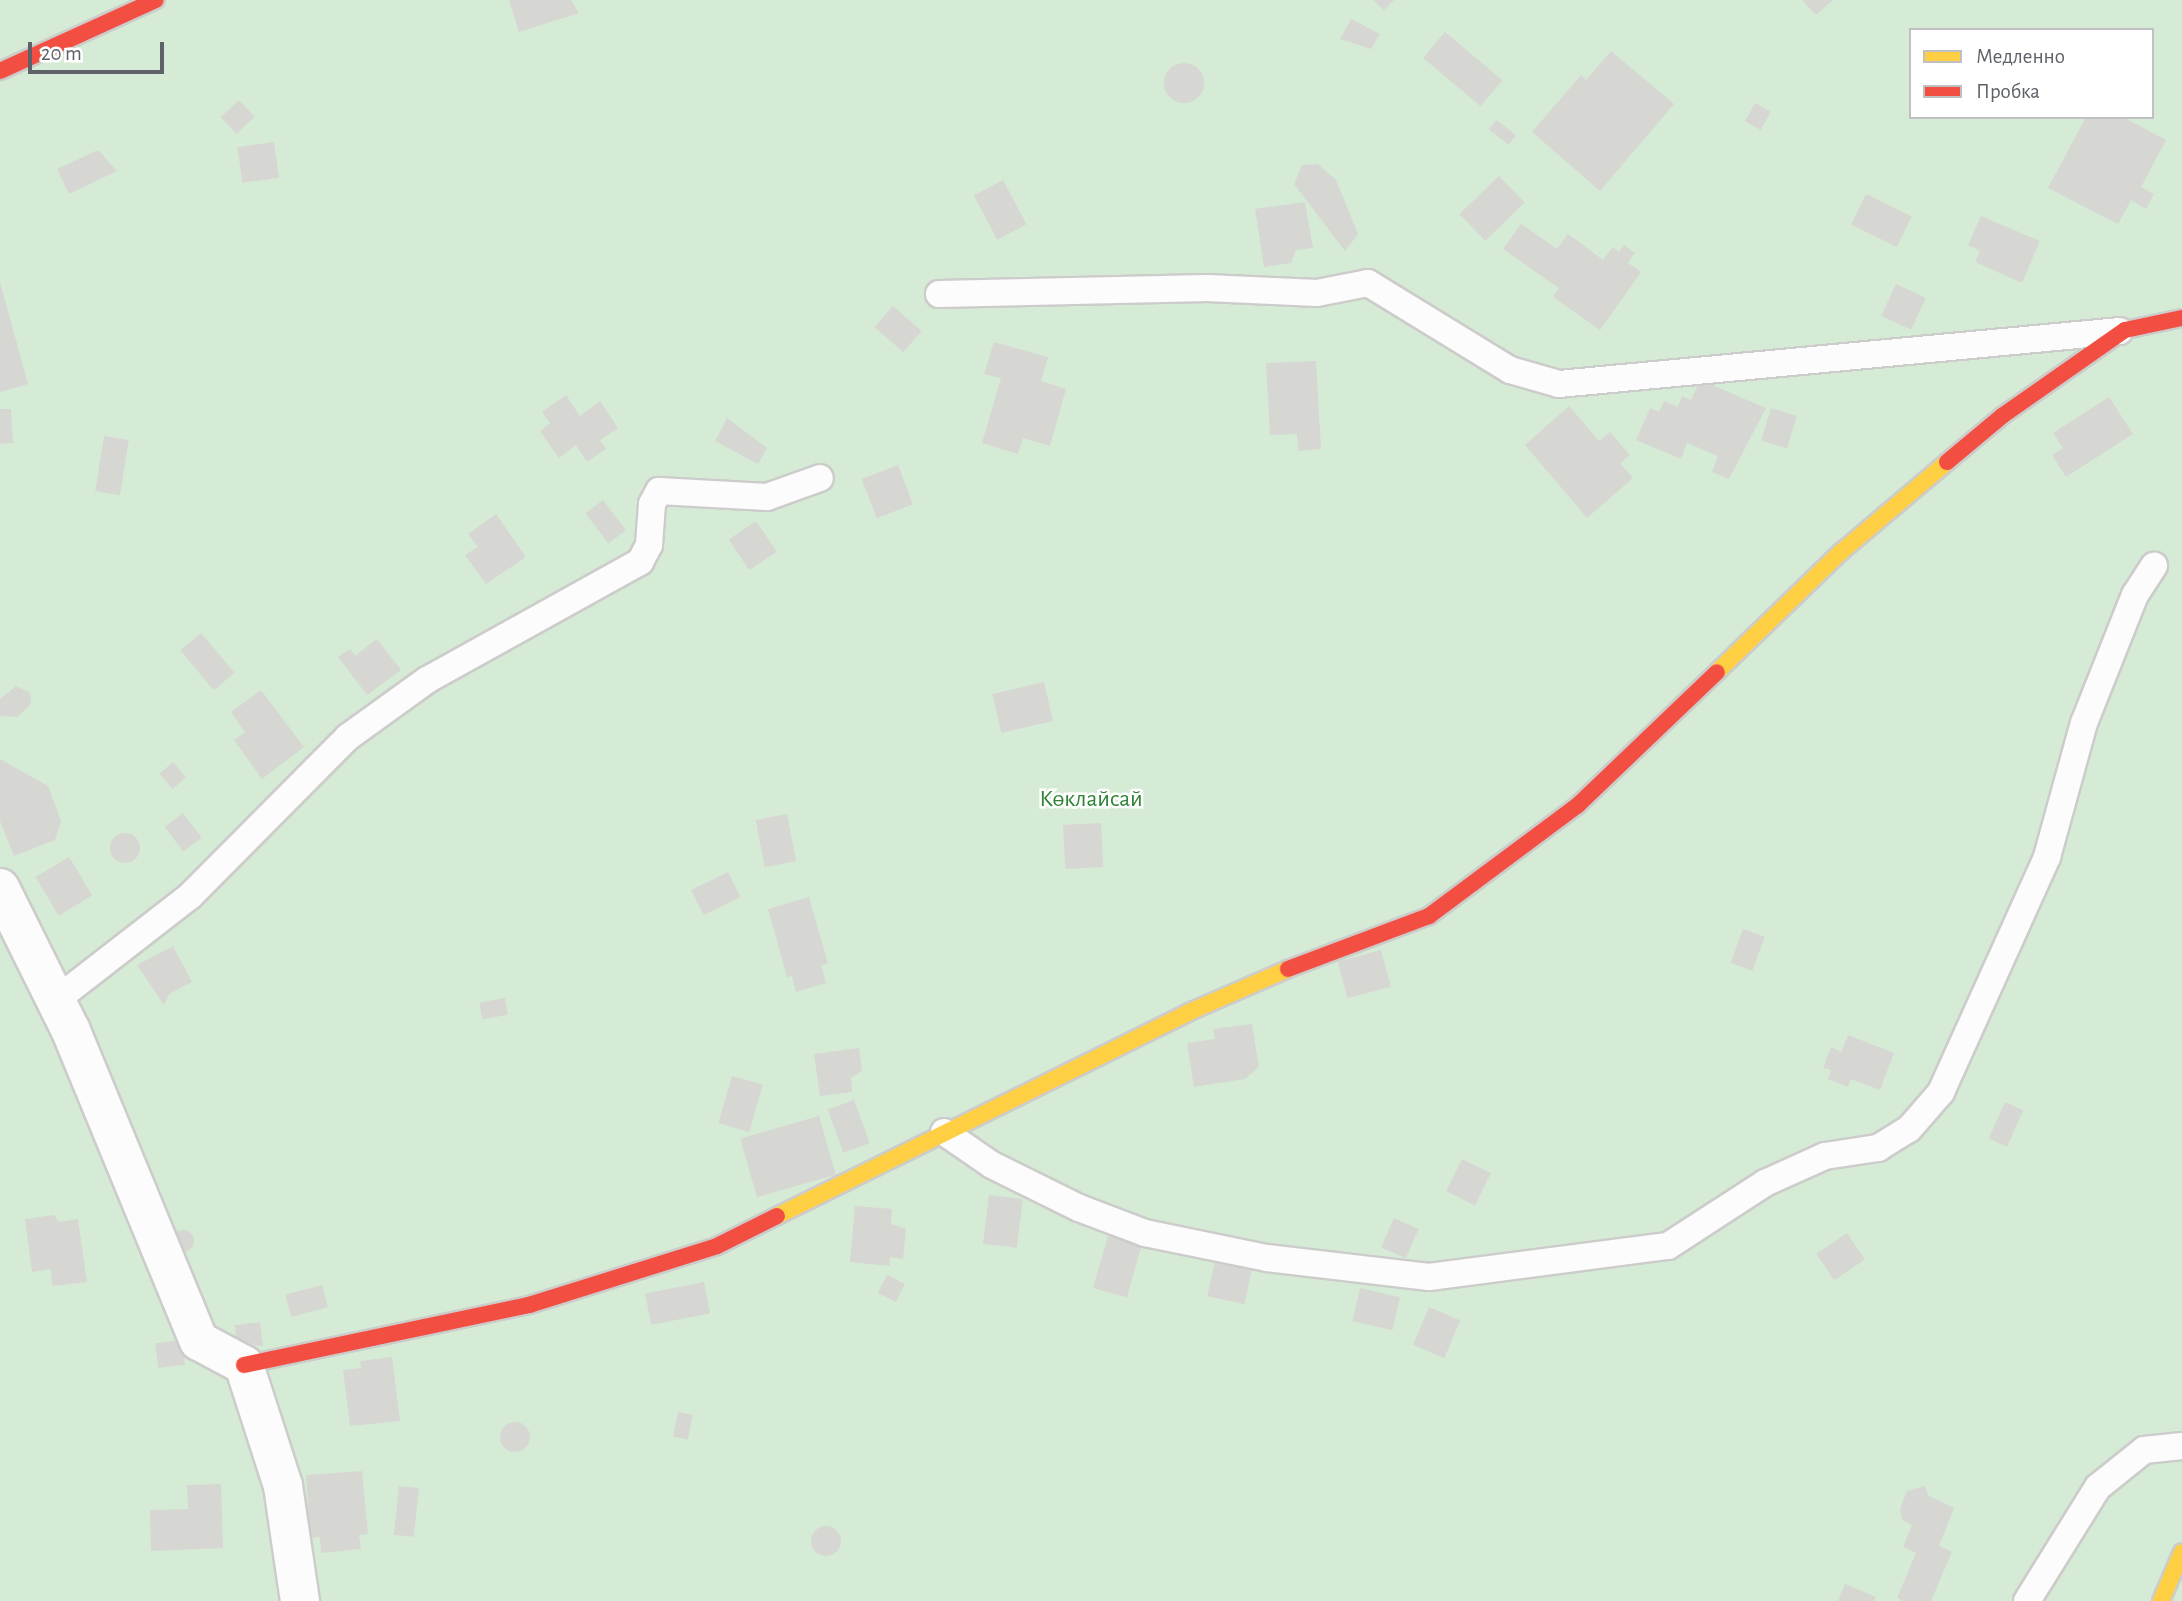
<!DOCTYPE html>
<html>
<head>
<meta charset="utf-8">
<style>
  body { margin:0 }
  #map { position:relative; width:2182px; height:1601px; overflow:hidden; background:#efeee9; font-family:"Alegreya Sans",sans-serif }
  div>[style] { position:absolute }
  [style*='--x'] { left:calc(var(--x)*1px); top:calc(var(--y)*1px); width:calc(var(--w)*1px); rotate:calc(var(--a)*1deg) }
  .green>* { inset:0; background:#d6ebd5 }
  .building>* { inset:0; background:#d6d6d3; transform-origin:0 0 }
  .round { border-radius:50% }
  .roads { filter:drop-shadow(2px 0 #cccccb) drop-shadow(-2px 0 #cccccb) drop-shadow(0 2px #cccccb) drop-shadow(0 -2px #cccccb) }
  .lane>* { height:26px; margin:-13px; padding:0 13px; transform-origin:13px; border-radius:13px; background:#fdfcfc }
  .street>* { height:38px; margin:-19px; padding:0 19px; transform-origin:19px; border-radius:19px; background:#fdfcfc }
  .slow>* { height:16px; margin:-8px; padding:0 8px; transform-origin:8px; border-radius:8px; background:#ffcf43 }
  .jam>* { height:16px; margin:-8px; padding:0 8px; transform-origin:8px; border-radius:8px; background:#f24e42 }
  span { translate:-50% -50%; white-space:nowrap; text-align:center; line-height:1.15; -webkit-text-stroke:5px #fff; paint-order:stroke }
  .park-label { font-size:24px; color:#308438 }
  .legend { position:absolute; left:1909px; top:28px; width:245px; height:91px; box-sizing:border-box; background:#fff; border:2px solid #bfc0c3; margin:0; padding:9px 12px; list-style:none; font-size:21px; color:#5e6268 }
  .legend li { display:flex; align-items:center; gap:14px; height:35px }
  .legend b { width:35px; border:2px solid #bfc0c3 }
  .scale { position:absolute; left:28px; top:42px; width:136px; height:32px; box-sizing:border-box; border:4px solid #5e6268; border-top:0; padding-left:9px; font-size:21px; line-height:24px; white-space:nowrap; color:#5e6268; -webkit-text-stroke:5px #fff; paint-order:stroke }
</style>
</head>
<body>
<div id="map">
  <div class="green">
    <div style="clip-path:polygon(evenodd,0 0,2182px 0,2182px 1601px,0 1601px,0 0,1911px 30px,2152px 30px,2152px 117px,1911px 117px,1911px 30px)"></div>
  </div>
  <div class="building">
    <div style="clip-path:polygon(509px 0,571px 0,579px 13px,519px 32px)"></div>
    <div style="clip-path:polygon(1373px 0,1394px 0,1384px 10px)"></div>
    <div style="clip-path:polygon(1802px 0,1833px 0,1816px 15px)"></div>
    <div style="clip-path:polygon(1351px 19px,1380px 34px,1371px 49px,1340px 39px)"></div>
    <div style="left:1445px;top:32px;width:75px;height:34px;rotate:40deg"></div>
    <div style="clip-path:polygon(1611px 51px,1674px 104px,1600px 191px,1532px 132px,1581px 75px,1586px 80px)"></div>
    <div class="round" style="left:1164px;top:63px;width:40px;height:40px"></div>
    <div style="left:239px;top:100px;width:23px;height:25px;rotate:47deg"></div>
    <div style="left:1755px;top:103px;width:18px;height:21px;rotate:29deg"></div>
    <div style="clip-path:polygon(2086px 117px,2123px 117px,2166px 140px,2141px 187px,2154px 194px,2146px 209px,2131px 200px,2118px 224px,2048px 188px)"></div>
    <div style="left:1496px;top:120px;width:25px;height:12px;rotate:37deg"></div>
    <div style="left:274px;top:142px;width:36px;height:37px;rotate:82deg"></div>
    <div style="clip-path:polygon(98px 150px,117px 171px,69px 194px,57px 169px)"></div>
    <div style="clip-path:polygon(1318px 164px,1336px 180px,1358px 234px,1345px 251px,1294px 184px,1302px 165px)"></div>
    <div style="left:1499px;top:176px;width:37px;height:55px;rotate:46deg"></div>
    <div style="left:1003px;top:180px;width:50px;height:33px;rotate:62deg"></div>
    <div style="left:1866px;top:194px;width:51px;height:34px;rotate:26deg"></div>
    <div style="clip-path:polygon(1305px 202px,1313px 248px,1296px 250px,1291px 263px,1264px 267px,1255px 209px)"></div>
    <div style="clip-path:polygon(1981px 216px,2040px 241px,2022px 283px,1975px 262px,1980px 251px,1968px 245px)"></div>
    <div style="clip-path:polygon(1521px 224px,1557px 249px,1568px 234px,1603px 260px,1613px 247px,1619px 252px,1624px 245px,1635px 253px,1628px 263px,1641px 272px,1600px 330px,1553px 297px,1559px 288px,1503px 249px)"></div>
    <div style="clip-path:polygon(0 282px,28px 384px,0 392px)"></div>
    <div style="left:1896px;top:284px;width:33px;height:35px;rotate:25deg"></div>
    <div style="left:893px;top:306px;width:38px;height:28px;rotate:41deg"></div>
    <div style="clip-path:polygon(994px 342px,1048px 357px,1041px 381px,1066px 389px,1050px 446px,1023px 438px,1018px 454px,982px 443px,1001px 378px,984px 374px)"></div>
    <div style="clip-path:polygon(1316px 361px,1321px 449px,1298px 451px,1297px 434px,1270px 435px,1266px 363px)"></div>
    <div style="clip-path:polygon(1700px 380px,1766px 408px,1729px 479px,1712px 472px,1718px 456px,1687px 443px,1681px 459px,1636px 440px,1650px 408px,1659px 412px,1664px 401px,1678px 407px,1682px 396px,1691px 400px)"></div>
    <div style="clip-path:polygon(566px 395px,580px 416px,600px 401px,618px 428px,600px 440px,606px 449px,587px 462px,576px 445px,559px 458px,540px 431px,550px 423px,542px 412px)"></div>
    <div style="clip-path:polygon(2109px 397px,2133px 434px,2066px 477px,2052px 455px,2063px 448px,2053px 433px)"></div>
    <div style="clip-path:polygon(1569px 406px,1599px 441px,1610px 432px,1630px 455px,1620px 463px,1633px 478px,1587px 518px,1525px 445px)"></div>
    <div style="left:1771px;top:408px;width:27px;height:34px;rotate:17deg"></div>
    <div style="clip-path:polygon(0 409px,11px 409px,13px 443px,0 444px)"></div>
    <div style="clip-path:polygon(727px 418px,767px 448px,758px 464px,715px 441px)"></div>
    <div style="left:104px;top:436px;width:25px;height:56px;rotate:9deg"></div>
    <div style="left:898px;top:465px;width:42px;height:39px;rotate:69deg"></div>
    <div style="left:603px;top:500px;width:38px;height:22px;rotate:53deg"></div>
    <div style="clip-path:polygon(496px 514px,526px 557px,486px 584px,465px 555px,478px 547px,468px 534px)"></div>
    <div style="left:756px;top:521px;width:37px;height:33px;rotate:56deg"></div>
    <div style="left:201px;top:633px;width:52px;height:27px;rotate:50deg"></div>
    <div style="clip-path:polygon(377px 639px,401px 670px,367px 695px,338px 657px,350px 649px,355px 656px)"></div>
    <div style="left:1044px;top:682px;width:40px;height:53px;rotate:77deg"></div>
    <div style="clip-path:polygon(16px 686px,30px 693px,31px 704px,17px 717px,0 716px,0 699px)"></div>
    <div style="clip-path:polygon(261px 690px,304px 747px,262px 779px,234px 740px,245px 732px,231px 712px)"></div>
    <div style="clip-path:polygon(0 759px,48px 786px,61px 821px,55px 840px,14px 856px,0 821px)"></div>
    <div style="left:173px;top:762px;width:20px;height:18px;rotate:49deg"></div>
    <div style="left:183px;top:813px;width:31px;height:23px;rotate:53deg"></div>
    <div style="left:787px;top:814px;width:48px;height:32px;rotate:79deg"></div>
    <div style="left:1101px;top:823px;width:44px;height:38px;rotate:87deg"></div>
    <div class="round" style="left:110px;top:833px;width:30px;height:30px"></div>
    <div style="left:69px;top:857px;width:45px;height:39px;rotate:59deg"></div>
    <div style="left:728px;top:872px;width:28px;height:41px;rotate:64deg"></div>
    <div style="clip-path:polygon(809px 897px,828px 964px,821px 965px,826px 983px,796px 992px,792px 976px,787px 977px,768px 909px)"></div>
    <div style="left:1743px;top:929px;width:23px;height:36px;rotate:20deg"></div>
    <div style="clip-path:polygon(173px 946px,192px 982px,169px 994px,164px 1005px,137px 965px)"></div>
    <div style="left:1381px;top:950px;width:38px;height:45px;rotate:75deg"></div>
    <div style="left:505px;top:998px;width:17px;height:26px;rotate:80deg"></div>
    <div style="clip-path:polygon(1252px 1024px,1259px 1067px,1245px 1079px,1194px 1087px,1187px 1043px,1215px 1039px,1213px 1029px)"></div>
    <div style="clip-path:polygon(1848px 1035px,1894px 1053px,1880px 1090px,1851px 1079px,1848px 1087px,1828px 1079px,1831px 1070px,1823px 1068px,1831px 1047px,1841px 1052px)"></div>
    <div style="clip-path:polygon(859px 1048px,862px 1071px,851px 1078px,852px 1092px,820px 1096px,814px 1054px)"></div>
    <div style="left:732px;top:1076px;width:32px;height:49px;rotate:16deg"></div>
    <div style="left:854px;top:1100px;width:46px;height:28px;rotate:70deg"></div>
    <div style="left:2005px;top:1102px;width:20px;height:40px;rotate:24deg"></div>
    <div style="left:819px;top:1116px;width:61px;height:82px;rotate:74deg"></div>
    <div style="left:1462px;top:1159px;width:32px;height:36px;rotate:26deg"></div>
    <div style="left:989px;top:1195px;width:34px;height:49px;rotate:7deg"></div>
    <div style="clip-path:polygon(855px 1206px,892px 1209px,891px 1224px,906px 1229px,903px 1259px,890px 1257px,890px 1266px,850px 1262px)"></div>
    <div style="clip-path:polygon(54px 1215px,59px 1222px,78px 1219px,87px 1282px,52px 1286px,51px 1269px,32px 1272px,25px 1219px)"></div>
    <div style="left:1394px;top:1218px;width:27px;height:32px;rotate:24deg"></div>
    <div class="round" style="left:172px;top:1230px;width:22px;height:22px"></div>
    <div style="left:1847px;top:1233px;width:32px;height:37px;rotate:56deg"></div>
    <div style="left:1108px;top:1236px;width:35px;height:54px;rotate:16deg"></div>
    <div style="left:1215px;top:1260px;width:38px;height:37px;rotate:12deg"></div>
    <div style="left:887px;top:1275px;width:20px;height:20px;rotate:27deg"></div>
    <div style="left:704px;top:1282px;width:32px;height:60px;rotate:79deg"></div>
    <div style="left:322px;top:1285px;width:23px;height:38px;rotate:75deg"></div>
    <div style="left:1360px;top:1288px;width:41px;height:34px;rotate:13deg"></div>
    <div style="left:1429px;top:1307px;width:34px;height:41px;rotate:23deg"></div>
    <div style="clip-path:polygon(260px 1322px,263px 1346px,237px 1343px,235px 1325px)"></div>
    <div style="left:182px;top:1340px;width:25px;height:27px;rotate:83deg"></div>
    <div style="clip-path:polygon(392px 1357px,400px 1421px,350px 1426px,343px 1370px,361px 1368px,360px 1361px)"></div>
    <div style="left:678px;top:1412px;width:15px;height:25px;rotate:11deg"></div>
    <div class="round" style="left:500px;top:1422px;width:30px;height:30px"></div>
    <div style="clip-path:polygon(362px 1471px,368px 1534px,359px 1535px,361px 1549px,321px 1553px,320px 1537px,310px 1538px,306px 1475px)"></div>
    <div style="clip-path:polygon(221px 1484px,223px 1548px,151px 1551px,150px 1510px,188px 1509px,187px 1485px)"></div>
    <div style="left:399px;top:1486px;width:20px;height:49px;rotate:6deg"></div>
    <div style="clip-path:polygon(1925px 1486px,1929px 1496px,1954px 1508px,1939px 1546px,1952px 1552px,1931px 1601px,1903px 1601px,1897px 1598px,1916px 1553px,1903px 1547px,1912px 1525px,1902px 1520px,1900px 1509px,1907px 1491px)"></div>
    <div class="round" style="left:811px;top:1526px;width:30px;height:30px"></div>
    <div style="clip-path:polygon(1845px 1584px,1876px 1597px,1874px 1601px,1838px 1601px)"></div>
  </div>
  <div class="roads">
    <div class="lane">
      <div style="--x:939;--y:294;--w:268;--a:-1.3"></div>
      <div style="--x:1207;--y:288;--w:110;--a:2.6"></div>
      <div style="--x:1317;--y:293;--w:52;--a:-11.1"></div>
      <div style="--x:1368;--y:283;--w:167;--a:31.5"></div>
      <div style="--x:1510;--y:370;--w:51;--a:15.9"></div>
      <div style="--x:1559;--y:384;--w:563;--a:-5.4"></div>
      <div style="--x:56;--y:1000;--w:170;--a:-37.8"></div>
      <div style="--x:190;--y:896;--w:224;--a:-45.2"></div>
      <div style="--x:348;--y:737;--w:97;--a:-35.8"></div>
      <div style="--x:427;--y:680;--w:244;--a:-29"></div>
      <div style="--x:640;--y:562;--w:19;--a:-62"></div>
      <div style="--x:649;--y:545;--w:41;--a:-85.8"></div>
      <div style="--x:652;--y:504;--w:15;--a:-62"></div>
      <div style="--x:659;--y:491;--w:108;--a:3.2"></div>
      <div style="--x:767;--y:497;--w:56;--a:-19.7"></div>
      <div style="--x:944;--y:1132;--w:58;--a:34.5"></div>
      <div style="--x:992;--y:1165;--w:97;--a:26.3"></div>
      <div style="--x:1079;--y:1208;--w:71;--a:20.7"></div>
      <div style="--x:1145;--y:1233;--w:125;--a:11.6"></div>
      <div style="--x:1267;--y:1258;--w:163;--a:6.7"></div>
      <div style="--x:1429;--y:1277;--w:241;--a:-7.4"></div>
      <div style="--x:1668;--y:1246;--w:116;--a:-33"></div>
      <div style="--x:1765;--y:1183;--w:66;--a:-24.2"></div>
      <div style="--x:1825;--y:1156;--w:54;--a:-8.6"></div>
      <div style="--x:1878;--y:1148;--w:36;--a:-32"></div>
      <div style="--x:1909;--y:1129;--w:49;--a:-49.1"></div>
      <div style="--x:1941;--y:1092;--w:258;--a:-65.7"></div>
      <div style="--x:2047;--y:857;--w:139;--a:-74.6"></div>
      <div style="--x:2084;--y:723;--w:138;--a:-68.3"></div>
      <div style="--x:2135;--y:595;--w:35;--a:-57"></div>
      <div style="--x:2027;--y:1601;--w:134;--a:-58.1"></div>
      <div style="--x:2098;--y:1487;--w:59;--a:-38.8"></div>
      <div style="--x:2144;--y:1450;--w:38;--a:-6"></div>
    </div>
    <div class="street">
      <div style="--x:0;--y:888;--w:160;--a:63.6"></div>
      <div style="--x:71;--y:1031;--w:335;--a:67.6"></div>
      <div style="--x:199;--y:1341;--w:51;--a:28.1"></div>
      <div style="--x:244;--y:1365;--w:127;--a:72.1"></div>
      <div style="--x:283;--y:1486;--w:116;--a:81.6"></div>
    </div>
    <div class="slow">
      <div style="--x:1717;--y:672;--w:173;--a:-44.1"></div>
      <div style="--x:1841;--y:552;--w:139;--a:-40.3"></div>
      <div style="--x:777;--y:1216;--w:458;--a:-26.3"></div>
      <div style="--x:1187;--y:1013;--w:110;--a:-23.5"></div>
      <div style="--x:2161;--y:1601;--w:53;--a:-66.8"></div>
    </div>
    <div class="jam">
      <div style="--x:0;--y:71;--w:171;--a:-24.5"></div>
      <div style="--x:1947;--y:462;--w:72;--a:-39.9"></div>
      <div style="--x:2002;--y:416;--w:150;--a:-35"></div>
      <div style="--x:2125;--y:330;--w:58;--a:-11.9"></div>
      <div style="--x:1288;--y:969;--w:151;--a:-20.6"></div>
      <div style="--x:1429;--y:916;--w:186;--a:-36.7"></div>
      <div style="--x:1578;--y:805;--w:192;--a:-43.7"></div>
      <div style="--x:244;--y:1365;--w:291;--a:-11.9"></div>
      <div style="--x:529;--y:1305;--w:197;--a:-17.4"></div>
      <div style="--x:717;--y:1246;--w:67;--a:-26.6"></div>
    </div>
  </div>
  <div class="park-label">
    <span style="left:1091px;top:800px">Көклайсай</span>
  </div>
  <ul class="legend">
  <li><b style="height:9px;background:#ffcf43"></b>Медленно</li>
  <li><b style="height:9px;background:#f24e42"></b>Пробка</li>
  </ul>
  <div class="scale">20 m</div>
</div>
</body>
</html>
